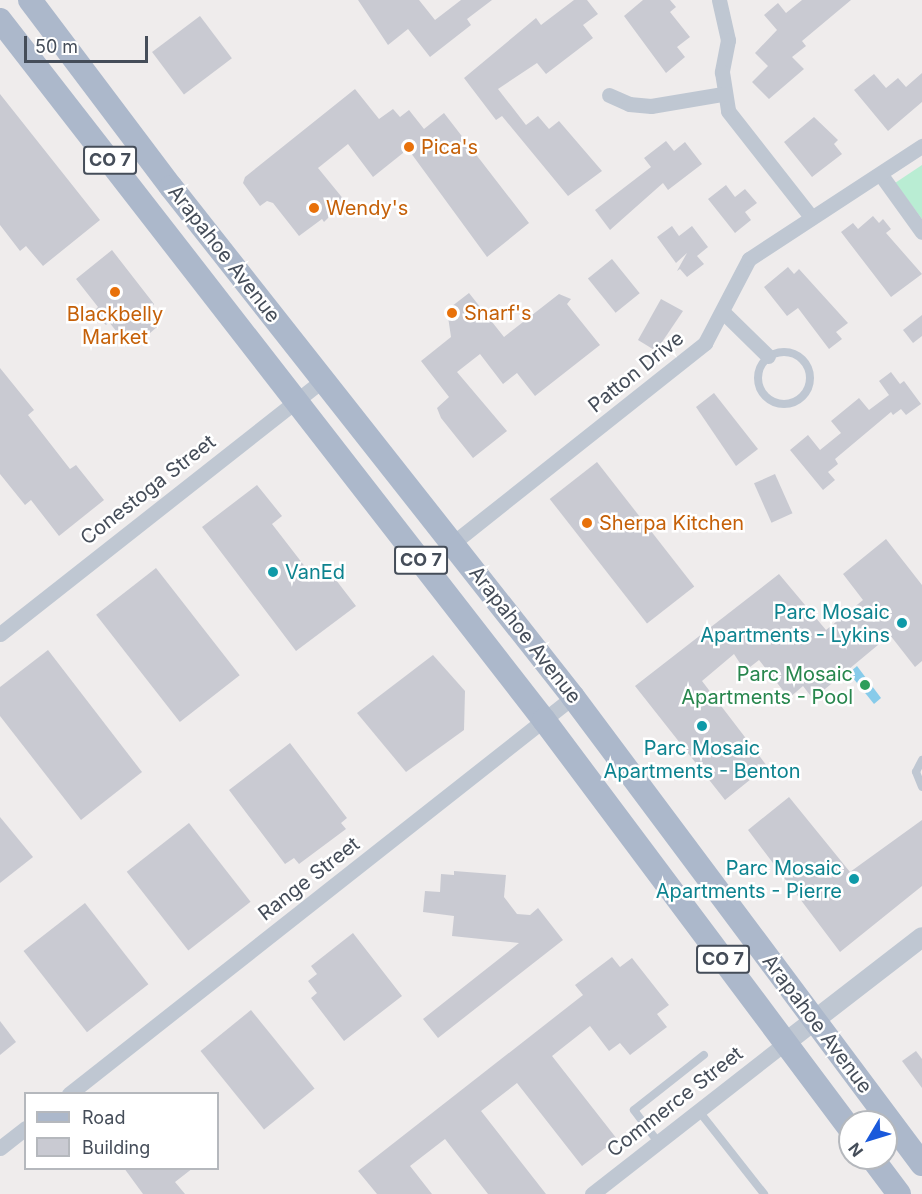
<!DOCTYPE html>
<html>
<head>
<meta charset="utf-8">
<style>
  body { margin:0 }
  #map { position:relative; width:922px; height:1194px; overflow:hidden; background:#efecec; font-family:Inter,sans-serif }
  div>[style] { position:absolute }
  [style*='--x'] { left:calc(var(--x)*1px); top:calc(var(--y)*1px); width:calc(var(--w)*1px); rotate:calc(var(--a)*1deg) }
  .green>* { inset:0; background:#b9edd3 }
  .water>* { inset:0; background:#87cbea }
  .building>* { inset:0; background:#c9cad2; transform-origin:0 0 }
  .service>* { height:8px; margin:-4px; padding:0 4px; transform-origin:4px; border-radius:4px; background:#bfc7d2 }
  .service>.ring { margin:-4px; padding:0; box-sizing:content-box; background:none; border:8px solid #bfc7d2; border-radius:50% }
  .minor>* { height:15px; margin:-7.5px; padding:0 7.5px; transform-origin:7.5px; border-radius:7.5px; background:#bfc7d2 }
  .tertiary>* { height:20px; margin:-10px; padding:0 10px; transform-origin:10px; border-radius:10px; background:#bfc7d2 }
  .primary>* { height:24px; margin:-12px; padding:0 12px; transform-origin:12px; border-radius:12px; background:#acb8cb }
  .dots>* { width:16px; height:16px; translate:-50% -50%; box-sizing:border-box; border:3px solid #fff; border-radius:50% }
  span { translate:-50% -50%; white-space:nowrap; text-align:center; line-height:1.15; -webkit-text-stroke:5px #fff; paint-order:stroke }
  .shield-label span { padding:2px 4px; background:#fff; border:2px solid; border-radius:4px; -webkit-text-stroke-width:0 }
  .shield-label { font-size:18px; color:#454d59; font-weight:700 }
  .food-label { font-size:20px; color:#c56008 }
  .left { translate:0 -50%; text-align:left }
  .street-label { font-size:20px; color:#454d59 }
  .culture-label { font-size:20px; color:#0d838f }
  .right { translate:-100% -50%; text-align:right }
  .leisure-label { font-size:20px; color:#27864d }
  .legend { position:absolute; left:24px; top:1092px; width:195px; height:78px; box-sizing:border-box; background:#fff; border:2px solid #b5b8bd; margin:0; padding:8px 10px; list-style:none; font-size:18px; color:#454d59 }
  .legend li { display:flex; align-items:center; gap:12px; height:30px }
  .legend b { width:30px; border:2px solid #b5b8bd }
  .north { position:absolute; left:838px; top:1110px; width:60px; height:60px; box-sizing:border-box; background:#fff; border:2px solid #b5b8bd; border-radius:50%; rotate:232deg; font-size:16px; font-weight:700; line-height:24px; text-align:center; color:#454d59 }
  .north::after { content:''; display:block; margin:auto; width:21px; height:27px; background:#1a59db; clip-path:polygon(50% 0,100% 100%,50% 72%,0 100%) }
  .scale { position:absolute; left:24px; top:36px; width:124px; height:27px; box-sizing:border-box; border:3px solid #454d59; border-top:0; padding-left:8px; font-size:18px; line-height:21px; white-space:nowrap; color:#454d59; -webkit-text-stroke:4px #fff; paint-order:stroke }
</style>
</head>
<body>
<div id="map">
  <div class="green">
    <div style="clip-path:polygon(922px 165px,922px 219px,895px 183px)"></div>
  </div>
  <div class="water">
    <div style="clip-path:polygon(857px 666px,881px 698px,874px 704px,849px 673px)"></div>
  </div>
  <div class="building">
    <div style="clip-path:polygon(358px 0,419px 0,435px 20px,461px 0,492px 0,467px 19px,471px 25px,430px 57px,408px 29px,388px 45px)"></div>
    <div style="clip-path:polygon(574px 0,587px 0,598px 14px,583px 25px,593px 38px,546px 74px,537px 63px,498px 89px,526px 125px,538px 116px,549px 129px,559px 121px,602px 171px,568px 196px,502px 116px,496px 120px,464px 78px,536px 18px,541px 25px)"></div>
    <div style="clip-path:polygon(643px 0,670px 0,676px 7px,670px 12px,690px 37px,677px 47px,685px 57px,666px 73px,624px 16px)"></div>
    <div style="clip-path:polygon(802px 0,851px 0,802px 41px,806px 46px,792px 57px,804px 69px,769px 99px,752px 82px,768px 66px,755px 53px,777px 30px,764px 15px,778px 3px,786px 13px)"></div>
    <div style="left:200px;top:16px;width:53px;height:60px;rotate:53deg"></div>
    <div style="clip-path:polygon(922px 73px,922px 102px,888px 131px,854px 90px,874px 74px,886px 88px,898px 78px,906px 87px)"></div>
    <div style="clip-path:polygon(355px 89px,379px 119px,393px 109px,400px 117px,409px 110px,424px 129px,444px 113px,529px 223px,487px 257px,408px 149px,373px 177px,348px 144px,318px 168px,345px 201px,324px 222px,322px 219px,299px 236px,273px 203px,267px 201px,260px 206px,243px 183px,245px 177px)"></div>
    <div style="clip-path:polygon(0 94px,100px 220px,43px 266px,26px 246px,20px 251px,0 225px)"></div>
    <div style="clip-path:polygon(814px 117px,838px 140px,834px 144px,842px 154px,812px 177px,784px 142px)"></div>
    <div style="clip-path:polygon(666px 141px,674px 151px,685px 142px,702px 164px,668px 190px,663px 183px,610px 230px,595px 210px,651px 167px,644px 158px)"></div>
    <div style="clip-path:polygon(726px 185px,735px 197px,745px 189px,757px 203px,745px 212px,751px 220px,735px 233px,708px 199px)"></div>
    <div style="clip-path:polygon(873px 216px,879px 223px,883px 219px,891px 229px,886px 233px,922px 274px,891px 297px,841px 232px,853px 223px,858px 229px)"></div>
    <div style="clip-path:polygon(672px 226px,679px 236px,692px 226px,708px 247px,697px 256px,704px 264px,687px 277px,680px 269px,677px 271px,687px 253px,676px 263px,657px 237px)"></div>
    <div style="clip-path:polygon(112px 250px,154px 304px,148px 313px,158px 326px,140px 342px,128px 346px,109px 322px,106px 325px,92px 313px,98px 307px,76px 279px)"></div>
    <div style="left:612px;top:259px;width:44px;height:31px;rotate:51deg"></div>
    <div style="clip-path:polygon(788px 267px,794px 274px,799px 269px,848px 323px,836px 332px,842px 339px,829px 349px,798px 308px,787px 316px,764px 287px)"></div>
    <div style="clip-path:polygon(469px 293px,504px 337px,559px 294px,571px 299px,567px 304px,600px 345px,535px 396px,517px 373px,503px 384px,480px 354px,457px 372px,507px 431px,473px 458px,441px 418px,437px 408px,449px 397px,421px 361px,451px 337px,447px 310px)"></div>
    <div style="clip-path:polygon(661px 299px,683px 311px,656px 351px,638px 340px)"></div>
    <div style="clip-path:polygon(922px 315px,922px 336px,913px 343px,903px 330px)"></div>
    <div style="clip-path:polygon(0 368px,34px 410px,28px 415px,70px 469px,76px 465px,104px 500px,59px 536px,31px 500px,25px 505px,0 474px)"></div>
    <div style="clip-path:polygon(891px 372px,900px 384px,904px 381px,921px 404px,906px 415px,901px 409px,893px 415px,891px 412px,835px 459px,838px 464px,828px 472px,835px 480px,823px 490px,790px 450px,808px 435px,820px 450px,841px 433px,831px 421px,859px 398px,869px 410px,889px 395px,879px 381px)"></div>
    <div style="clip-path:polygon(714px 393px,758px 449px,736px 466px,696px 407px)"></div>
    <div style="left:597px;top:462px;width:158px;height:60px;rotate:52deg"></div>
    <div style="left:775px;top:474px;width:43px;height:23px;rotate:66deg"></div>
    <div style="clip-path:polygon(257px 485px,282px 516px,272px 524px,313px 577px,326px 567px,356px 606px,296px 651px,202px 527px)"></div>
    <div style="clip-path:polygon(886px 539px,922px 585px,922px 661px,915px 667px,890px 635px,813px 699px,803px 686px,789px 698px,759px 660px,745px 671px,734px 654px,702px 681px,767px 766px,725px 800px,635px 686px,779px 574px,826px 630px,863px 600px,843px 574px)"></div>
    <div style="left:156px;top:568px;width:136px;height:76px;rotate:52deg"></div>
    <div style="clip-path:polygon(48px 650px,142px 772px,81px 820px,0 716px,0 687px)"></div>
    <div style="clip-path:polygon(433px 655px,465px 691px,464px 730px,406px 772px,357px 713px)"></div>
    <div style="clip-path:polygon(290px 743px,347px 818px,341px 823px,346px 829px,299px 864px,294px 858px,285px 864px,229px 790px)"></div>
    <div style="clip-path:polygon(789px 797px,850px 872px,922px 820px,922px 886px,840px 952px,748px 830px)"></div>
    <div style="clip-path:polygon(0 817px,33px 857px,0 883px)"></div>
    <div style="left:189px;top:823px;width:100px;height:79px;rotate:52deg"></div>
    <div style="clip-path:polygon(454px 871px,506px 875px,504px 897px,517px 914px,530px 915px,538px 908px,563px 940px,438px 1038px,423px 1019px,519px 943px,452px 936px,454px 916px,423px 912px,425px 891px,440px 892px,441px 874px,454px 875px)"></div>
    <div style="left:85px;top:903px;width:103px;height:78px;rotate:52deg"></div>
    <div style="clip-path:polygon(353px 933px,402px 996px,344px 1041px,311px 998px,317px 993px,308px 981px,317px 974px,311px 966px)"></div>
    <div style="clip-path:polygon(612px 957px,620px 967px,632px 958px,669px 1005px,657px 1014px,667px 1027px,630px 1055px,620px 1043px,609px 1051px,590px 1026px,552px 1056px,617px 1139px,582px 1166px,517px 1083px,481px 1111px,546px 1194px,488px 1194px,445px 1139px,410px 1166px,432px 1194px,377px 1194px,358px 1171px,583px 995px,575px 985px)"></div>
    <div style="left:251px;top:1010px;width:101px;height:65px;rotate:51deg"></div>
    <div style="clip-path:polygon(0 1021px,16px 1042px,0 1055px)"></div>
    <div style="clip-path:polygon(916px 1051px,922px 1059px,922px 1088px,902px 1061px)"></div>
    <div style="clip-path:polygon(124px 1168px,193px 1168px,175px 1182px,185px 1194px,143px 1194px)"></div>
  </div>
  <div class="service">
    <div class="ring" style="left:758px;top:352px;width:44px;height:44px"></div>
    <div style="--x:922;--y:760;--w:13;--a:117"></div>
    <div style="--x:916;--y:772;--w:16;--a:68"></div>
    <div style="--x:698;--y:1110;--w:107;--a:51.8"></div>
    <div style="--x:658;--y:1142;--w:40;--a:-127"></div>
    <div style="--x:634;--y:1110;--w:89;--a:-38.2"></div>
  </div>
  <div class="minor">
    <div style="--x:719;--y:0;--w:41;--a:77.3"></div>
    <div style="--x:728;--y:40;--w:33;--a:101"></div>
    <div style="--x:722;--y:72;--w:39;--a:81"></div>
    <div style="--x:728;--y:111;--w:135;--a:51.9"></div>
    <div style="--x:609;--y:95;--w:22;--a:24"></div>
    <div style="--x:629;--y:104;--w:22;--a:5"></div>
    <div style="--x:651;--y:106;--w:73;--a:-9.5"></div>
    <div style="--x:881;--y:175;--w:70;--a:54.3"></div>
    <div style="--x:723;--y:312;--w:63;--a:44.4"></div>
    <div style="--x:453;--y:543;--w:322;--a:-38.4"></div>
    <div style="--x:705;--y:343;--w:95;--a:-62.4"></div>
    <div style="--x:749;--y:259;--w:207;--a:-33.2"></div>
    <div style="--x:0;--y:634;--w:411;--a:-38.2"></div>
    <div style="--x:69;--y:1094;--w:642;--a:-38.23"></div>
    <div style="--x:0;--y:1148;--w:33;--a:-38"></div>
    <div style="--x:592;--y:1194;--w:245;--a:-38"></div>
  </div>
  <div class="tertiary">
    <div style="--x:785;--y:1043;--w:173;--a:-37.7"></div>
  </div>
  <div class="primary">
    <div style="--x:30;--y:0;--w:234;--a:53"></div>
    <div style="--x:171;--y:187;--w:649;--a:51.75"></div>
    <div style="--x:573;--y:697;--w:583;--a:53.23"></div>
    <div style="--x:0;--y:20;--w:887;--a:52.15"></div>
    <div style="--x:544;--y:720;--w:511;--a:53.2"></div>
    <div style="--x:872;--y:1158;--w:45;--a:53.1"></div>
  </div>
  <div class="dots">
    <div style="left:409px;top:147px;background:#e8710a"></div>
    <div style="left:314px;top:208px;background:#e8710a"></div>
    <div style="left:115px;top:292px;background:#e8710a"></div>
    <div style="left:452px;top:313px;background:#e8710a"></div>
    <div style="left:587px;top:523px;background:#e8710a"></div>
    <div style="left:273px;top:572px;background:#0f9aa8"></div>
    <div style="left:902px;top:623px;background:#0f9aa8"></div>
    <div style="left:865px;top:685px;background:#2e9e5b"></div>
    <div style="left:702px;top:726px;background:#0f9aa8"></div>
    <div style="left:854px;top:879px;background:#0f9aa8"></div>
  </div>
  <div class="shield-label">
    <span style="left:110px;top:160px">CO 7</span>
    <span style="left:421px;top:560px">CO 7</span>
    <span style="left:723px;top:959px">CO 7</span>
  </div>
  <div class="food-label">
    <span class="left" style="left:421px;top:147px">Pica's</span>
    <span class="left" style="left:326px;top:208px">Wendy's</span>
    <span class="left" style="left:464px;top:313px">Snarf's</span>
    <span style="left:115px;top:326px">Blackbelly<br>Market</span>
    <span class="left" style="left:599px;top:523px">Sherpa Kitchen</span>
  </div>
  <div class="street-label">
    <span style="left:224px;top:254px;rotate:52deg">Arapahoe Avenue</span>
    <span style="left:636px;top:372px;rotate:-39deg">Patton Drive</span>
    <span style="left:148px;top:490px;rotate:-38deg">Conestoga Street</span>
    <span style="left:525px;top:635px;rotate:52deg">Arapahoe Avenue</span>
    <span style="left:309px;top:879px;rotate:-38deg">Range Street</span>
    <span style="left:817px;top:1024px;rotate:53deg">Arapahoe Avenue</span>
    <span style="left:675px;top:1102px;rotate:-38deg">Commerce Street</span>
  </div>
  <div class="culture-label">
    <span class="left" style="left:285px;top:572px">VanEd</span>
    <span class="right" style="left:890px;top:624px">Parc Mosaic<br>Apartments - Lykins</span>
    <span style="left:702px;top:760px">Parc Mosaic<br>Apartments - Benton</span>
    <span class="right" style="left:842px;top:880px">Parc Mosaic<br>Apartments - Pierre</span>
  </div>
  <div class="leisure-label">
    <span class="right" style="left:853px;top:686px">Parc Mosaic<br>Apartments - Pool</span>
  </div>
  <ul class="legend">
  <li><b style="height:8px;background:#acb8cb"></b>Road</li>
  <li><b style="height:16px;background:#c9cad2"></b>Building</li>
  </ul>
  <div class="north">N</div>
  <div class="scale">50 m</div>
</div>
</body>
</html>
